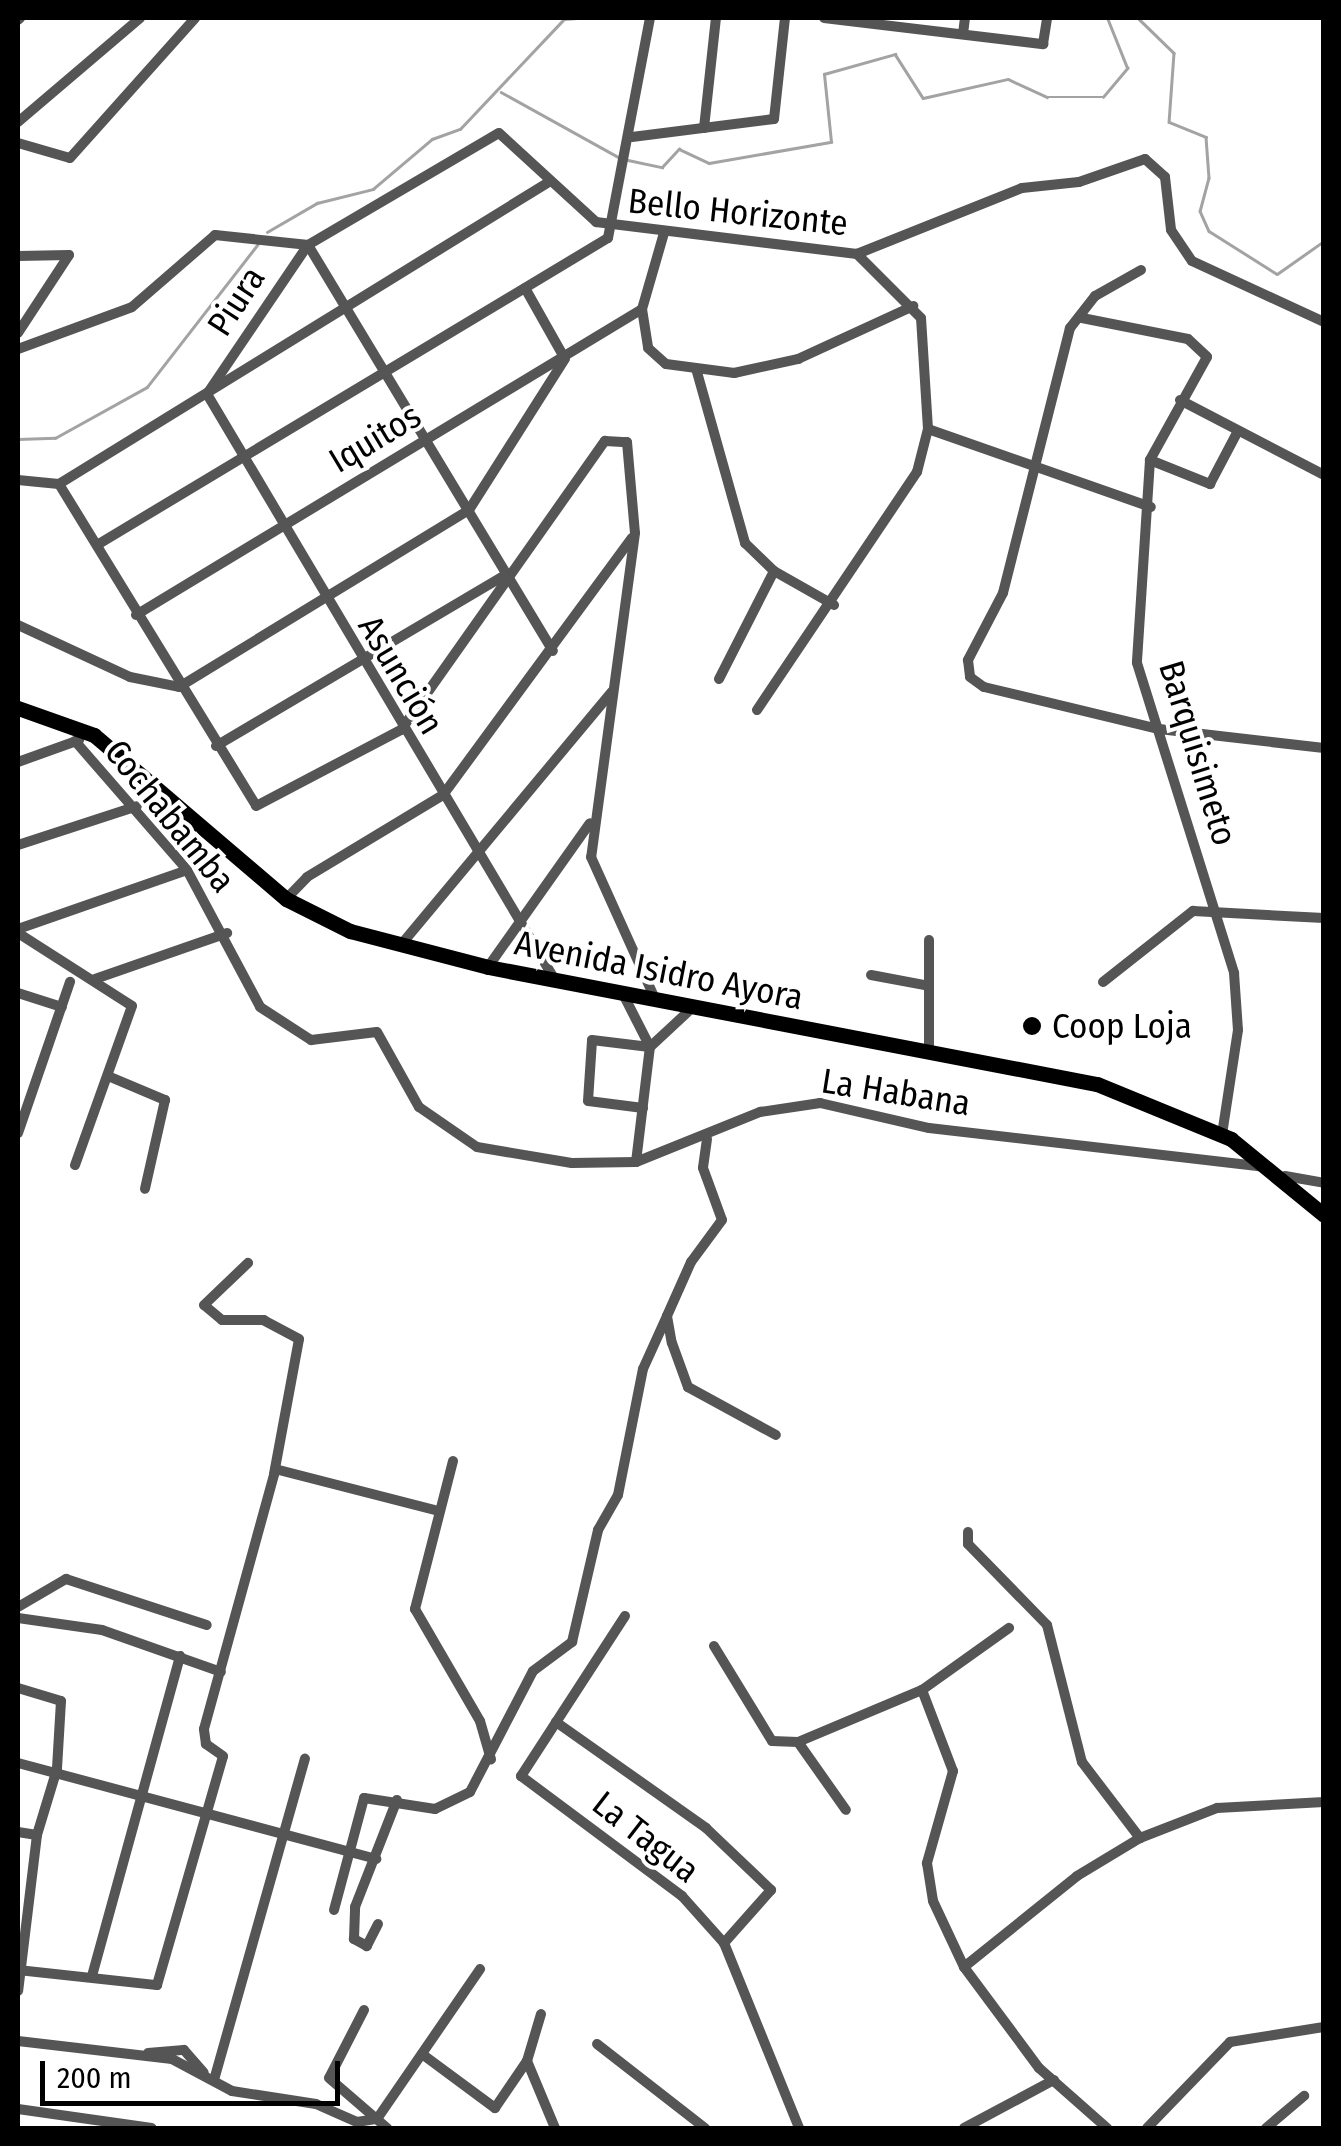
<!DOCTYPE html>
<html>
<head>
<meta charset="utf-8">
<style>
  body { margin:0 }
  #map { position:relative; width:1341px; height:2146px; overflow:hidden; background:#fff; font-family:"Fira Sans Condensed",sans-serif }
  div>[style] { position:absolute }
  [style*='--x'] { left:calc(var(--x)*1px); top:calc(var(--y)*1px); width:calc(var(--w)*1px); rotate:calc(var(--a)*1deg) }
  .stream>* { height:2.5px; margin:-1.25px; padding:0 1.25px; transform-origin:1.25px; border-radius:1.25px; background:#a3a3a3 }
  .street>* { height:10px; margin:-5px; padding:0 5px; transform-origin:5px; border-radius:5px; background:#555 }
  .primary>* { height:15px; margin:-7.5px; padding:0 7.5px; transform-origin:7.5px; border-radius:7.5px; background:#000 }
  .dots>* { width:28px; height:28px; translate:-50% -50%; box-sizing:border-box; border:5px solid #fff; border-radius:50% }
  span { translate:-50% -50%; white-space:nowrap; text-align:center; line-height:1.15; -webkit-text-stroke:8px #fff; paint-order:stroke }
  .street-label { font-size:35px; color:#000 }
  .poi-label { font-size:35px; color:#000 }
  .left { translate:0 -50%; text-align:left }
  .frame { position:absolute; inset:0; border:20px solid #000; pointer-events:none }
  .scale { position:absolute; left:40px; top:2061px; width:300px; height:45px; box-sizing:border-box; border:5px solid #000; border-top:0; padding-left:12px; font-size:30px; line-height:35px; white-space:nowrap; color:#000; -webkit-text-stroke:8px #fff; paint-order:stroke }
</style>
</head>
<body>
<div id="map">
  <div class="stream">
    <div style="--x:1138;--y:18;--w:50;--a:44.2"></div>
    <div style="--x:1174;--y:53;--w:69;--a:94.1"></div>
    <div style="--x:1169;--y:122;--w:40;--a:22"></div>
    <div style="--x:1206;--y:137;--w:41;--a:85.8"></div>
    <div style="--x:1209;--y:178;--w:34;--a:105"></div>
    <div style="--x:1200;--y:211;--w:22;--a:66"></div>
    <div style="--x:1209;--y:231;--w:80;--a:32.3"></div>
    <div style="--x:1277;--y:274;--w:57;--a:-35.1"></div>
    <div style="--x:501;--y:92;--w:136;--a:29"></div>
    <div style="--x:628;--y:160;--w:35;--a:12"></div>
    <div style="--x:662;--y:167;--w:25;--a:-47"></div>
    <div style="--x:679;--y:149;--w:33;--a:25"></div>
    <div style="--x:709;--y:163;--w:124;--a:-9.8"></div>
    <div style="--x:831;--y:142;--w:68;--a:-95.9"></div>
    <div style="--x:824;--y:74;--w:74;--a:-15.7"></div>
    <div style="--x:895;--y:54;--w:52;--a:57.5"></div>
    <div style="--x:923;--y:98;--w:87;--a:-12.6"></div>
    <div style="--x:1008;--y:79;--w:43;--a:24.8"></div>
    <div style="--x:1047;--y:97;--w:56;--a:0"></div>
    <div style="--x:1103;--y:97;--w:38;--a:-50"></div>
    <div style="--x:1127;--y:68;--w:54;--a:-111.8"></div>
    <div style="--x:267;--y:232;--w:58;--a:-30.1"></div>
    <div style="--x:317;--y:203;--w:58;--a:-14"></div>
    <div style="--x:373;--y:189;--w:77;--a:-40.3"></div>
    <div style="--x:432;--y:139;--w:30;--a:-20"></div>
    <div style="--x:460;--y:129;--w:151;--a:-46.6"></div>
    <div style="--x:564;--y:19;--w:13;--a:-4"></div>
    <div style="--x:18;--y:439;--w:37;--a:-2"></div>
    <div style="--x:55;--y:438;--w:105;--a:-29"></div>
    <div style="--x:147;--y:387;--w:180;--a:-52.2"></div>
  </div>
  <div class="street">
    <div style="--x:824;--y:18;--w:221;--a:6.8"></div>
    <div style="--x:1043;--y:44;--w:26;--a:-81"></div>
    <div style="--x:18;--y:20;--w:3;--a:-45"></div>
    <div style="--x:963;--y:34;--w:16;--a:-83"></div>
    <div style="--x:18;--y:122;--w:160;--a:-40.4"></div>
    <div style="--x:704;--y:128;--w:111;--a:-83.8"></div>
    <div style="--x:632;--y:137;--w:143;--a:-7.2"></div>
    <div style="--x:774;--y:119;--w:102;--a:-83.8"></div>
    <div style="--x:18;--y:143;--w:54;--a:16.1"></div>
    <div style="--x:70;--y:158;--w:188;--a:-48.2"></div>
    <div style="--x:664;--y:233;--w:79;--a:106.1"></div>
    <div style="--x:642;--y:309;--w:39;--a:81"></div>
    <div style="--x:648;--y:348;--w:24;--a:42"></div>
    <div style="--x:666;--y:364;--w:69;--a:7.5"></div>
    <div style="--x:734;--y:373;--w:66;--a:-12.3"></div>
    <div style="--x:798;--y:359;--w:127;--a:-24.7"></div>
    <div style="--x:18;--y:256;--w:51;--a:-1.1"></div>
    <div style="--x:69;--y:255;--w:93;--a:123.2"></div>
    <div style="--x:1141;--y:270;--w:53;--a:150.5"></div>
    <div style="--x:1095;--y:296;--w:41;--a:128"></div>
    <div style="--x:1070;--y:328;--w:273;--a:104.2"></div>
    <div style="--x:1003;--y:593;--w:76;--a:117.6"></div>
    <div style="--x:968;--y:660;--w:17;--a:83"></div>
    <div style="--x:970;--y:677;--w:17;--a:36"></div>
    <div style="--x:984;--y:687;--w:180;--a:13.5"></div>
    <div style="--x:1159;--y:729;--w:166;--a:6.6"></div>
    <div style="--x:525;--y:288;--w:81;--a:60.6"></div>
    <div style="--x:1082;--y:318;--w:108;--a:11.2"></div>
    <div style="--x:1188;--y:339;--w:26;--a:43"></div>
    <div style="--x:1207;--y:357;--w:118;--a:119"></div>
    <div style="--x:1150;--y:460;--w:203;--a:93.7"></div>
    <div style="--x:1137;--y:663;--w:325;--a:72.6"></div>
    <div style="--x:1234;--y:973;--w:57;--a:86"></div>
    <div style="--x:1238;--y:1030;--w:105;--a:98.7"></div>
    <div style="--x:18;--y:349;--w:121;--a:-20.2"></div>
    <div style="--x:132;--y:307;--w:110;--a:-40.9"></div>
    <div style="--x:215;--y:235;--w:94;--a:6.1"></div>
    <div style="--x:308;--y:245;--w:474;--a:58.9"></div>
    <div style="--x:697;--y:372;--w:178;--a:74.3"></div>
    <div style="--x:745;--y:543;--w:40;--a:44"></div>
    <div style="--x:774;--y:571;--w:69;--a:29.5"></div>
    <div style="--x:207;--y:394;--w:180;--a:-55.9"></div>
    <div style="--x:308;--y:245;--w:221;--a:-30.4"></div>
    <div style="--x:499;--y:133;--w:132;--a:42.5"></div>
    <div style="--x:596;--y:222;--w:263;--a:7"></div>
    <div style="--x:857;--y:254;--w:178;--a:-21.8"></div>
    <div style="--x:1022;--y:188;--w:57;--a:-6"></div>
    <div style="--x:1079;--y:182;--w:70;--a:-19.2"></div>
    <div style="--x:1145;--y:159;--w:27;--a:42"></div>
    <div style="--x:1165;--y:177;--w:53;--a:83.5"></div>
    <div style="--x:1171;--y:230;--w:37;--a:56"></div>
    <div style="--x:1192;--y:261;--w:145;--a:24.8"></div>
    <div style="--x:207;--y:394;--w:682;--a:59.3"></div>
    <div style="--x:1180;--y:400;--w:162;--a:27.5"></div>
    <div style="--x:928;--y:429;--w:236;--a:19.3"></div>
    <div style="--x:1150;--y:460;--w:65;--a:21.8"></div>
    <div style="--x:1210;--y:484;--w:60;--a:-62.2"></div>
    <div style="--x:18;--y:480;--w:41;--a:5.6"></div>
    <div style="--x:59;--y:484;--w:576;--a:-31.65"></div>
    <div style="--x:59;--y:484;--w:377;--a:58.5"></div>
    <div style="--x:256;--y:806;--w:164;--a:-27.7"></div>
    <div style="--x:401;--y:730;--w:354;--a:-54.8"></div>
    <div style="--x:605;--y:441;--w:22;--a:3"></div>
    <div style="--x:627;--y:442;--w:91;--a:85"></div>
    <div style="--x:635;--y:533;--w:327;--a:97.7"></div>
    <div style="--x:591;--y:857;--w:158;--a:65.7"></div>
    <div style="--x:97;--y:545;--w:596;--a:-31"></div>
    <div style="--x:608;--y:238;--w:224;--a:-79.2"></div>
    <div style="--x:136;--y:615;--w:591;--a:-31.16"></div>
    <div style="--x:18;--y:625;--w:123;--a:24.9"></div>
    <div style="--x:130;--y:677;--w:50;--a:11.5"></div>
    <div style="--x:179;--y:687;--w:340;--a:-31.4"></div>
    <div style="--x:469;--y:510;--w:179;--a:-57.6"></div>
    <div style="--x:719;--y:679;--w:121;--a:-63"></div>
    <div style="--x:757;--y:710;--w:287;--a:-56.1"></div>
    <div style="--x:917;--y:472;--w:44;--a:-75.7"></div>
    <div style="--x:928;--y:429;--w:111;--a:-93.6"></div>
    <div style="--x:921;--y:318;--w:91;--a:-135"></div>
    <div style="--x:75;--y:741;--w:171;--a:49"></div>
    <div style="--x:187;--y:870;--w:155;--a:61.9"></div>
    <div style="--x:260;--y:1007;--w:61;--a:32.9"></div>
    <div style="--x:311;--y:1040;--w:66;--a:-6.9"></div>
    <div style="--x:377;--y:1032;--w:86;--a:60.8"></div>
    <div style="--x:419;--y:1107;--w:70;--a:34.6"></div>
    <div style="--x:477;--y:1147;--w:96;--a:9.6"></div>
    <div style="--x:572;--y:1163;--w:64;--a:-0.9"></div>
    <div style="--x:636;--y:1162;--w:134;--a:-22"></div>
    <div style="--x:760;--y:1112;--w:61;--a:-8.5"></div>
    <div style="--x:820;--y:1103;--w:112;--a:12.9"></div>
    <div style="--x:929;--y:1128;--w:337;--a:6.6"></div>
    <div style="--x:216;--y:746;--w:334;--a:-30.6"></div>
    <div style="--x:18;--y:762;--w:65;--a:-19.8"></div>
    <div style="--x:18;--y:845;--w:125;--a:-18.1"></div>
    <div style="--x:286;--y:899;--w:30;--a:-46"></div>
    <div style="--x:307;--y:877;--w:159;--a:-31.1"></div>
    <div style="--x:443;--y:795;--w:319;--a:-53.7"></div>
    <div style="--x:18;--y:929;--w:179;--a:-19.2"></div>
    <div style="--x:18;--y:933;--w:135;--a:32.6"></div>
    <div style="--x:132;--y:1006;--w:169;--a:109.7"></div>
    <div style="--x:929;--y:940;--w:111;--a:90"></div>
    <div style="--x:400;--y:946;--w:331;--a:-50.2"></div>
    <div style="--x:488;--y:967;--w:176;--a:-54.7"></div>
    <div style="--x:871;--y:975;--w:59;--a:10.7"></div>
    <div style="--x:95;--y:979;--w:140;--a:-19.2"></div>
    <div style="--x:1103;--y:982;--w:115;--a:-38.3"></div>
    <div style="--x:1193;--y:911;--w:131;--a:3.1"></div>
    <div style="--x:18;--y:993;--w:46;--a:17.7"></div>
    <div style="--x:623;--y:994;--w:59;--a:63"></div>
    <div style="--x:108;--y:1076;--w:62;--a:22.8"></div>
    <div style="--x:165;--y:1100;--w:91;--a:102.7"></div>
    <div style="--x:643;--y:1108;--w:55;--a:-172.7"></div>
    <div style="--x:588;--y:1101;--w:61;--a:-86.2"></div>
    <div style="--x:592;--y:1040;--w:58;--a:6.9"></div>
    <div style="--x:18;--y:1133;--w:160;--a:-71"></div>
    <div style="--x:707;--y:1139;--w:29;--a:98"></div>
    <div style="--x:703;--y:1168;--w:55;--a:69.9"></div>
    <div style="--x:722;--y:1220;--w:52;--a:126.4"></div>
    <div style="--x:691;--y:1262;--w:59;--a:114"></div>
    <div style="--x:667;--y:1316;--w:27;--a:80"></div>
    <div style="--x:672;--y:1343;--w:47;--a:70"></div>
    <div style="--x:688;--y:1387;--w:100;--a:28.6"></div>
    <div style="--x:636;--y:1162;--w:116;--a:-83.1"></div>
    <div style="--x:650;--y:1047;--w:57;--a:-42.9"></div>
    <div style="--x:1285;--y:1176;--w:40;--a:10"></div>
    <div style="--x:453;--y:1461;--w:153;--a:104.4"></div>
    <div style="--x:415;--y:1609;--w:129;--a:59.9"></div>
    <div style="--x:480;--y:1721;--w:40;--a:74"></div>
    <div style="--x:275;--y:1469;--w:169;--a:14.4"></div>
    <div style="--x:968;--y:1532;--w:12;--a:90"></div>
    <div style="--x:968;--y:1544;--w:113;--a:45.7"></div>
    <div style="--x:1047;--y:1625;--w:141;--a:75.7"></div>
    <div style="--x:1082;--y:1762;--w:96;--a:52.7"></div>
    <div style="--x:18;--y:1607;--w:56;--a:-30.3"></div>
    <div style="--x:66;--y:1579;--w:148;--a:18.1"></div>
    <div style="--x:625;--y:1616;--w:191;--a:123"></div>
    <div style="--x:521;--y:1776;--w:201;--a:36.7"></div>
    <div style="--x:682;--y:1896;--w:63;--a:48.2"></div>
    <div style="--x:724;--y:1943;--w:200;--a:67.9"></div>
    <div style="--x:18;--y:1618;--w:85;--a:8.1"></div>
    <div style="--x:102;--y:1630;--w:126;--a:19.4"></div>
    <div style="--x:714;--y:1646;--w:111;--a:58.6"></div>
    <div style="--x:772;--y:1741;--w:26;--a:2"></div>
    <div style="--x:798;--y:1742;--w:83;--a:54.8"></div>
    <div style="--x:18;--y:1688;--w:45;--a:16.8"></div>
    <div style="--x:61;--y:1701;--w:68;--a:93.4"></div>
    <div style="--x:57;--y:1769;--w:69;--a:106.9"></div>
    <div style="--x:37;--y:1835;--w:157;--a:96.9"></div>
    <div style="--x:922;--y:1690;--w:87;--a:69.1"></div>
    <div style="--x:953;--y:1771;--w:96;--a:105.8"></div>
    <div style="--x:927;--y:1863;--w:38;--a:81"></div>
    <div style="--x:933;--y:1901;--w:73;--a:64.8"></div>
    <div style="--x:964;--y:1967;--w:126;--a:53.4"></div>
    <div style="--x:1039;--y:2068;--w:91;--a:41.4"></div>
    <div style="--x:922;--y:1690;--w:107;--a:-35.5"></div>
    <div style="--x:556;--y:1722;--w:184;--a:35.2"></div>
    <div style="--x:706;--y:1828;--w:90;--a:43.6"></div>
    <div style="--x:771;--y:1890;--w:71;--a:131.6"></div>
    <div style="--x:798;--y:1742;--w:134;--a:-22.8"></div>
    <div style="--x:18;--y:1763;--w:371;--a:15"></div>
    <div style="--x:18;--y:1832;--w:19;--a:9"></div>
    <div style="--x:334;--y:1910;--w:116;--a:-75"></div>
    <div style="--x:364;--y:1798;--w:72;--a:8.8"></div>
    <div style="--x:435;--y:1809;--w:39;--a:-26"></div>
    <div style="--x:470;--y:1792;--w:136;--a:-62.5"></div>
    <div style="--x:533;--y:1671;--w:49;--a:-36.6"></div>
    <div style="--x:572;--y:1642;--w:115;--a:-76.9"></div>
    <div style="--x:598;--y:1530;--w:40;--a:-60.3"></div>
    <div style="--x:618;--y:1495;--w:128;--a:-78.8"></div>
    <div style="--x:643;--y:1369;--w:58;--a:-65.6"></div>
    <div style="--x:378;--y:1924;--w:25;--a:117"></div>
    <div style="--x:367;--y:1946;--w:15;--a:-152"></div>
    <div style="--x:354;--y:1939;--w:32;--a:-88"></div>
    <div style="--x:355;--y:1907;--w:115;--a:-68.6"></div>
    <div style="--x:964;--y:1967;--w:145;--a:-38.8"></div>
    <div style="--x:1077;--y:1876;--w:74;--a:-31.1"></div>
    <div style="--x:1140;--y:1838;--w:83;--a:-21.3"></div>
    <div style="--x:1217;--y:1808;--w:107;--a:-3.2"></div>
    <div style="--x:18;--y:1970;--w:140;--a:6.2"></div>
    <div style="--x:157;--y:1985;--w:238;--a:-73.9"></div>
    <div style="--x:223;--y:1756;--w:21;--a:-145"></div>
    <div style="--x:206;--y:1744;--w:15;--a:-98"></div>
    <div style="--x:204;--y:1729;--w:264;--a:-74.6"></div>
    <div style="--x:274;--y:1474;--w:137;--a:-79.5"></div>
    <div style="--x:299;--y:1339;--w:40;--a:-152"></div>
    <div style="--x:264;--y:1320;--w:42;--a:180"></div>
    <div style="--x:222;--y:1320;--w:23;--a:-140"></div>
    <div style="--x:204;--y:1305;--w:61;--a:-43.7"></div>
    <div style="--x:92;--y:1976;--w:332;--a:-74.6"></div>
    <div style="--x:364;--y:2010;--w:76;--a:117.2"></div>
    <div style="--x:329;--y:2078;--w:77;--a:40.8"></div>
    <div style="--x:18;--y:2041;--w:155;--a:6.7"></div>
    <div style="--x:172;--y:2059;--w:68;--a:28.1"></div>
    <div style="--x:232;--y:2091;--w:85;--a:8.8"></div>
    <div style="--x:316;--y:2104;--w:45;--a:23.7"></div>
    <div style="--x:357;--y:2122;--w:20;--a:-9"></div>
    <div style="--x:597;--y:2044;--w:137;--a:37.9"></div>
    <div style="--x:148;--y:2053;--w:36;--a:-5"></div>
    <div style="--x:184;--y:2050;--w:30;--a:49"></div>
    <div style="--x:422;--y:2054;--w:91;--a:36.5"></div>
    <div style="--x:495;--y:2108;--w:57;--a:-55.8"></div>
    <div style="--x:527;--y:2061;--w:49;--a:-73.4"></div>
    <div style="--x:527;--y:2061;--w:73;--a:67.3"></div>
    <div style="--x:214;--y:2080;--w:334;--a:-74.2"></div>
    <div style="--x:18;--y:2109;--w:135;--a:8.1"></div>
    <div style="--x:377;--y:2119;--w:182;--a:-55.5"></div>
    <div style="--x:964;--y:2128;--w:102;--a:-28.1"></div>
    <div style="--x:1147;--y:2128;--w:120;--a:-46"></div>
    <div style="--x:1230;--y:2042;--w:95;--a:-9.1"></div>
    <div style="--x:1266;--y:2128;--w:50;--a:-40.1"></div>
  </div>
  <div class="primary">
    <div style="--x:18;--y:708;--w:81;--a:19.6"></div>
    <div style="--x:94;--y:735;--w:253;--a:40.5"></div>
    <div style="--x:286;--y:899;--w:72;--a:26.6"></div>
    <div style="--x:350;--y:931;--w:143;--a:14.6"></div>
    <div style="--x:488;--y:967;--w:620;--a:10.88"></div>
    <div style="--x:1097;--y:1084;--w:145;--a:22.3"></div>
    <div style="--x:1231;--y:1139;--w:120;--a:39.3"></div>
  </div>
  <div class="dots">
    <div style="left:1032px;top:1026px;background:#000"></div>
  </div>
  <div class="street-label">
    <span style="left:738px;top:212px;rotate:6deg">Bello Horizonte</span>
    <span style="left:236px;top:301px;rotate:-57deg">Piura</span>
    <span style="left:375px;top:438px;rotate:-31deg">Iquitos</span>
    <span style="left:401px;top:675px;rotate:59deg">Asunción</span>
    <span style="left:1198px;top:753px;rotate:73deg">Barquisimeto</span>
    <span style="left:170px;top:816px;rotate:51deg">Cochabamba</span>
    <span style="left:659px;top:970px;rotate:11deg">Avenida Isidro Ayora</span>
    <span style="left:896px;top:1092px;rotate:9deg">La Habana</span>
    <span style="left:646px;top:1837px;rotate:38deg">La Tagua</span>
  </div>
  <div class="poi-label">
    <span class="left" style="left:1052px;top:1026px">Coop Loja</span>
  </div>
  <div class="frame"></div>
  <div class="scale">200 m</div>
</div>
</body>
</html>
